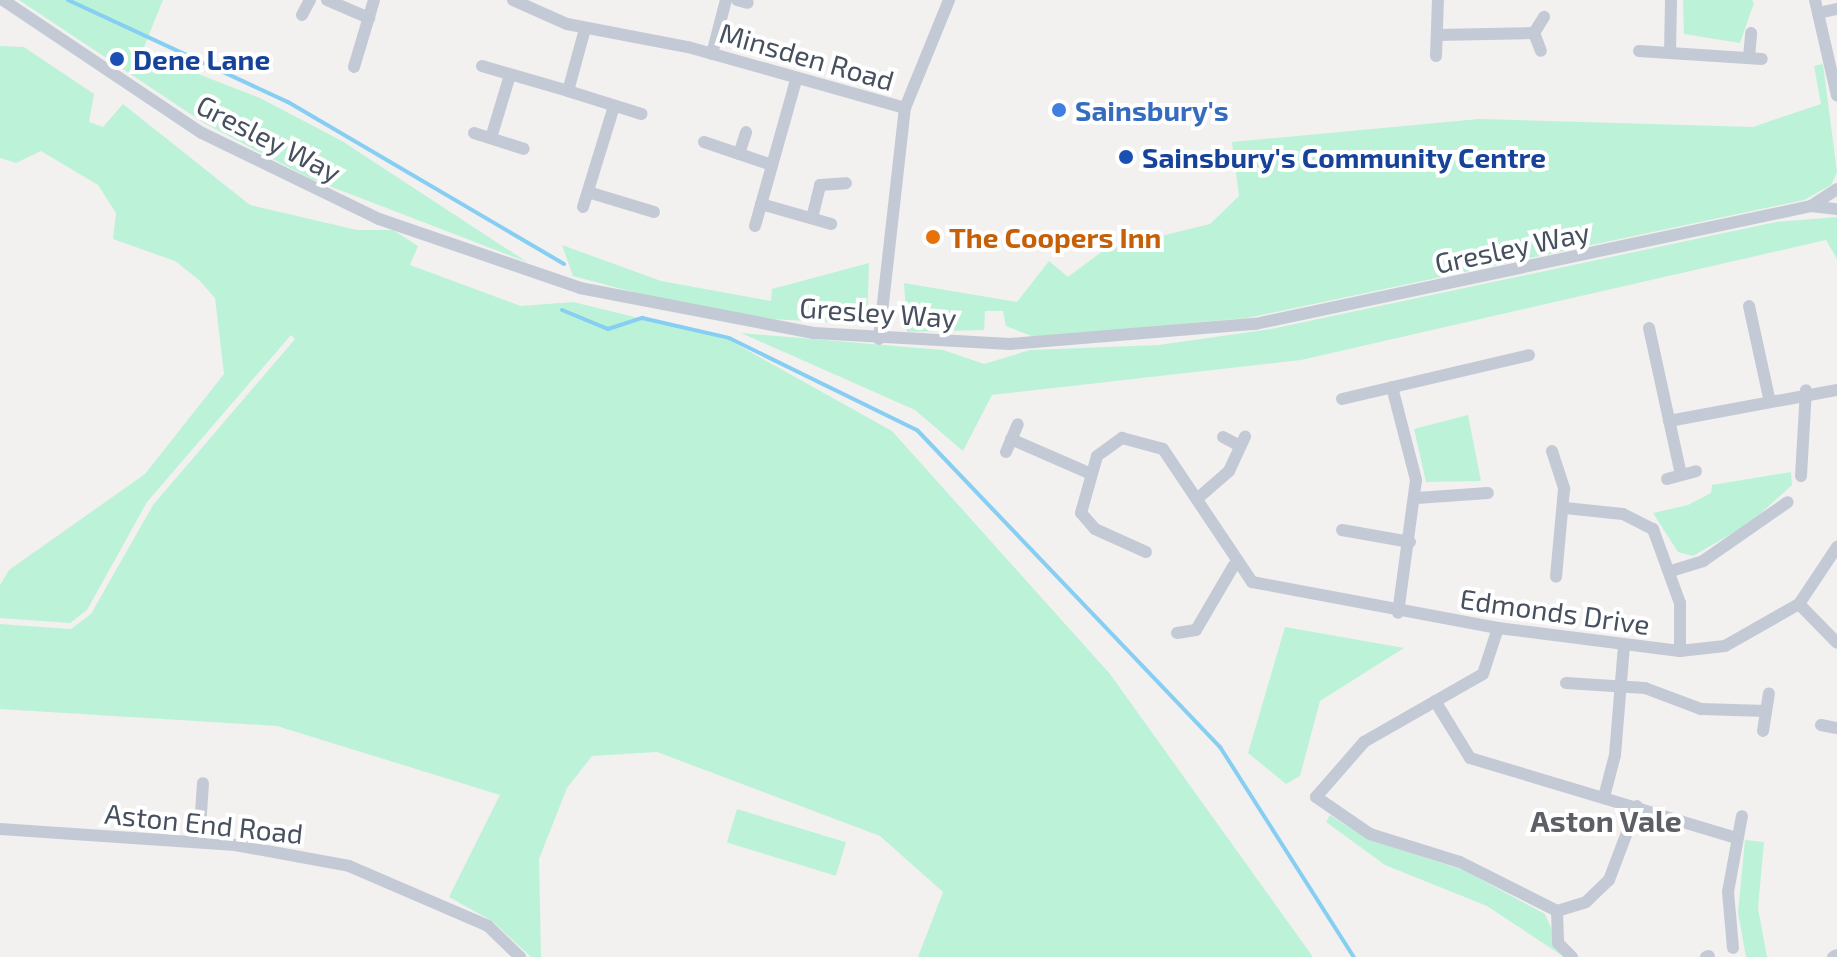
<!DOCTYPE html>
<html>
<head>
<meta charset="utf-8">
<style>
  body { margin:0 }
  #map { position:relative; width:1837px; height:957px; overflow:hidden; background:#f3f0f0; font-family:"Exo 2",sans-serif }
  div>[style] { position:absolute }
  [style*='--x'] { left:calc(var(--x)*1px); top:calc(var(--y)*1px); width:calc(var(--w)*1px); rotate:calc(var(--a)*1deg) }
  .green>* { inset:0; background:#bcf3d8; transform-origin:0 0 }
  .stream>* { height:4px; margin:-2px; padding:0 2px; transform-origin:2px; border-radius:2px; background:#86cef2 }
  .minor>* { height:12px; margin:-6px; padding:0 6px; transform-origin:6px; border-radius:6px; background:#c3cad6 }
  .dots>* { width:22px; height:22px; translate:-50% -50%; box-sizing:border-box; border:4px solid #fff; border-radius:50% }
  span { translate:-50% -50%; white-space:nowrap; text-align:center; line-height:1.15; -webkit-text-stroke:8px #fff; paint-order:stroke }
  .street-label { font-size:28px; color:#47505f }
  .transit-label { font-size:28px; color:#164399; font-weight:700 }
  .left { translate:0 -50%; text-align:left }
  .shop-label { font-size:28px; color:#366cbe; font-weight:700 }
  .food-label { font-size:28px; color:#c56008; font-weight:700 }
  .neighbourhood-label { font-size:30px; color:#5c5f66; font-weight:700 }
</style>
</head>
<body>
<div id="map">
  <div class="green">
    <div style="clip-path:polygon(19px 0,163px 0,142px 52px,260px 98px,342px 141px,527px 262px,311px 179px,204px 123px)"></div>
    <div style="clip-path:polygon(1683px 0,1752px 0,1754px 3px,1740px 43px,1684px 34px)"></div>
    <div style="clip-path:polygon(0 46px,24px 47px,94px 94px,89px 122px,103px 127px,123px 104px,250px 205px,357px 230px,393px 230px,418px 246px,410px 265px,521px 306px,573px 302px,729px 340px,892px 431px,1110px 674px,1313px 957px,918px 957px,943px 892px,880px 836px,657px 752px,592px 756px,567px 788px,539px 859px,541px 957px,531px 957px,492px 921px,449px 897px,500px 795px,277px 726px,0 709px,0 624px,71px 629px,91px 614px,153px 505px,295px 339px,291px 335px,147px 502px,87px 610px,70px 623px,0 618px,0 585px,9px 570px,145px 474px,224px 374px,215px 298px,199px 280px,175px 261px,113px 239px,116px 213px,98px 185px,41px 151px,16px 163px,0 158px)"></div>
    <div style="clip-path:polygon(1823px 64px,1837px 172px,1831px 185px,1804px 200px,1247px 318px,1034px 337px,1006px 326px,1003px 311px,985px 311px,984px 330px,907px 332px,904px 283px,1017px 302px,1049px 261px,1068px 277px,1104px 250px,1210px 224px,1239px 196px,1232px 142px,1479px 119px,1753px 127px,1821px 104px,1814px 66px)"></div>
    <div style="clip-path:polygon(1837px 217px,1837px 259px,1826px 240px,1301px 360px,992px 395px,963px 451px,915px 410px,741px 333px,943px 350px,984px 364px,1030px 350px,1159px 345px,1271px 329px,1776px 222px)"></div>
    <div style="clip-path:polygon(562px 245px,661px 281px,771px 301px,772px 289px,869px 263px,867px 324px,770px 319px,663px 300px,573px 276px)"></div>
    <div style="clip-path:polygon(1468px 415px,1481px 481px,1426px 482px,1414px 429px)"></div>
    <div style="clip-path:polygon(1791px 472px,1792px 485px,1750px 523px,1693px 556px,1678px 552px,1653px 513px,1688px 505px,1711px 493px,1712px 485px)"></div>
    <div style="clip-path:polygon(1285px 627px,1404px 648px,1320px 701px,1300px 776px,1286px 784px,1248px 753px)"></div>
    <div style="left:737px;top:809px;width:114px;height:35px;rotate:17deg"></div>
    <div style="clip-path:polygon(1330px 815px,1368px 839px,1463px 870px,1545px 914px,1564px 957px,1487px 906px,1385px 865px,1326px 822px)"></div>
    <div style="clip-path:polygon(1745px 840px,1764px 842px,1758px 908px,1767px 957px,1746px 957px,1738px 912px)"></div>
  </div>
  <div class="stream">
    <div style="--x:68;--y:0;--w:242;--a:24.9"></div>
    <div style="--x:288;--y:102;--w:320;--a:30.4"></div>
    <div style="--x:562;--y:310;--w:50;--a:22.4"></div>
    <div style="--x:608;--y:329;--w:36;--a:-18"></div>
    <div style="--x:642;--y:318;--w:89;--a:12.9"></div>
    <div style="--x:729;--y:338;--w:209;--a:26.1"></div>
    <div style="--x:917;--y:430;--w:439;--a:46.3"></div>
    <div style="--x:1220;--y:747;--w:249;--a:57.5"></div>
  </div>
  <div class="minor">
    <div style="--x:3;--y:0;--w:239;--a:33.8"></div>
    <div style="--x:202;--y:133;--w:197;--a:25.9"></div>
    <div style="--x:379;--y:219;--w:213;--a:18.9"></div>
    <div style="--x:580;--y:288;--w:238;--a:10.9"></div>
    <div style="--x:814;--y:333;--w:196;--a:3.2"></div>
    <div style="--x:1010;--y:344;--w:246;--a:-4.7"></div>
    <div style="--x:1255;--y:324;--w:568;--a:-11.98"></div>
    <div style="--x:1811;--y:206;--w:31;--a:-33"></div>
    <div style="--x:327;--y:0;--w:46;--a:23.2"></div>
    <div style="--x:513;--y:0;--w:59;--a:24"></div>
    <div style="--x:567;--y:24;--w:123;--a:10.8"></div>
    <div style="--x:688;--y:47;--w:225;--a:15.7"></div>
    <div style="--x:737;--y:0;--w:11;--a:15"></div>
    <div style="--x:1815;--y:0;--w:98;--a:77.1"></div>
    <div style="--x:1818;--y:13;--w:19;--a:-12"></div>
    <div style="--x:302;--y:15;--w:17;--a:-62"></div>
    <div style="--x:1534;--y:33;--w:19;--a:-58"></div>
    <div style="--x:1437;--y:35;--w:97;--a:-1.2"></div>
    <div style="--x:1534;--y:33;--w:19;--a:69"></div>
    <div style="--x:1639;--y:51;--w:123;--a:3.7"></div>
    <div style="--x:1670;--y:53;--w:53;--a:-88.9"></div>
    <div style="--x:712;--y:54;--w:56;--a:-75.5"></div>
    <div style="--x:1436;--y:56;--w:56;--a:-88"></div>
    <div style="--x:1749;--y:58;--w:25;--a:-85"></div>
    <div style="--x:482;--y:66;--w:90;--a:16.2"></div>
    <div style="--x:568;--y:91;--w:64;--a:-74.7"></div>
    <div style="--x:354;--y:67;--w:70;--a:-73.4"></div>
    <div style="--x:568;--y:91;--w:77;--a:17.3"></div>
    <div style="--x:474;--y:133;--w:52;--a:17.7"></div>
    <div style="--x:491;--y:138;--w:66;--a:-73.2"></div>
    <div style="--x:704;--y:142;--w:72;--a:18.7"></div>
    <div style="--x:739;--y:154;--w:23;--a:-72"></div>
    <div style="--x:588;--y:192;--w:69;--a:16.9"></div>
    <div style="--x:761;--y:204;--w:73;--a:15.9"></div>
    <div style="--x:1811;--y:206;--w:26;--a:7"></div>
    <div style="--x:583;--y:207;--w:106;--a:-72.9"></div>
    <div style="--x:812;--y:218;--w:34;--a:-76"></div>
    <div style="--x:820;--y:185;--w:26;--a:-4"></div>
    <div style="--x:755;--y:226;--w:152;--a:-74.3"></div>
    <div style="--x:1749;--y:306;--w:94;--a:77.7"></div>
    <div style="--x:1649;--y:328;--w:150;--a:77.7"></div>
    <div style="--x:879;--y:339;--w:232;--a:-83.6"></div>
    <div style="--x:905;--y:108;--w:117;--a:-67.8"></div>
    <div style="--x:1392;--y:387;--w:96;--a:75.5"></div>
    <div style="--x:1416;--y:480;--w:134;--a:97.7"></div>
    <div style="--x:1342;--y:399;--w:192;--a:-13.2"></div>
    <div style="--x:1669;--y:421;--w:171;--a:-10.5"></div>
    <div style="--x:1223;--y:437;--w:19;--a:28"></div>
    <div style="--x:1011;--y:439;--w:85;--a:23.6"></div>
    <div style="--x:1552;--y:451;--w:40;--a:72"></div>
    <div style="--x:1564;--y:489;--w:88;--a:95.2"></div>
    <div style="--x:1006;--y:452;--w:30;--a:-67"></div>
    <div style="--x:1801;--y:476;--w:86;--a:-86.7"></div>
    <div style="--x:1667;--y:479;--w:30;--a:-15"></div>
    <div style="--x:1417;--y:498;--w:71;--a:-4"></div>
    <div style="--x:1197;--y:499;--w:43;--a:-41.2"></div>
    <div style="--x:1229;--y:471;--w:38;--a:-65"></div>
    <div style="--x:1565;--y:508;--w:58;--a:5.9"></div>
    <div style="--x:1623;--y:514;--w:34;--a:27"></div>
    <div style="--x:1653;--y:529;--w:79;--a:70"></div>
    <div style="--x:1680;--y:603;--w:48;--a:90"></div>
    <div style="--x:1342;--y:530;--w:69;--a:10"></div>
    <div style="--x:1146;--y:552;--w:56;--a:-155.7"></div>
    <div style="--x:1095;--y:529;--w:21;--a:-131"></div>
    <div style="--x:1081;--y:513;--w:59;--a:-74.3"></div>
    <div style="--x:1097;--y:456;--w:31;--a:-36"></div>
    <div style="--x:1122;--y:438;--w:42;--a:15"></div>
    <div style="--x:1163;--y:449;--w:160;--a:56.2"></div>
    <div style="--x:1252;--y:582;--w:250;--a:10.6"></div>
    <div style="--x:1498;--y:628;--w:183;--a:7.2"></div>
    <div style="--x:1680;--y:651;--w:45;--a:-6.3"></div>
    <div style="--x:1725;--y:646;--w:85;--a:-29.6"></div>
    <div style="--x:1799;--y:604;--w:69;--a:-56.3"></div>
    <div style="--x:1671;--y:571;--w:34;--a:-17"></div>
    <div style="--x:1703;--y:561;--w:103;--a:-34.8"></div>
    <div style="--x:1799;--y:604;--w:54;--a:45.7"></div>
    <div style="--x:1498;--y:628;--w:48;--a:108.1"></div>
    <div style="--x:1483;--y:674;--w:137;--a:150.3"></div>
    <div style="--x:1364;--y:742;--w:73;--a:131.1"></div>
    <div style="--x:1316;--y:797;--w:65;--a:34.4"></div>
    <div style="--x:1370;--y:834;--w:94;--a:17.3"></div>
    <div style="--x:1460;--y:862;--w:109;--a:26.8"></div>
    <div style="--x:1557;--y:911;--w:30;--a:-17"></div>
    <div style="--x:1586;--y:902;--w:32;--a:-44"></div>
    <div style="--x:1609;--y:880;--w:79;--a:-69.3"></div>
    <div style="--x:1177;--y:633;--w:19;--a:-9"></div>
    <div style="--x:1196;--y:630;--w:75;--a:-59.7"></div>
    <div style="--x:1566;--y:683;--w:79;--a:3.6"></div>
    <div style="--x:1645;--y:688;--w:60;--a:20.6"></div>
    <div style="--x:1701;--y:709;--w:65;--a:1.8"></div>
    <div style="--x:1435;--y:701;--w:67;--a:58.4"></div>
    <div style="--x:1470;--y:758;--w:279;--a:16.7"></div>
    <div style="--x:1821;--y:725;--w:16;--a:11"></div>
    <div style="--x:1763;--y:731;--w:38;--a:-81"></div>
    <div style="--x:1604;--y:797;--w:43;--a:-75.3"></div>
    <div style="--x:1615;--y:755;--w:110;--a:-85.3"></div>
    <div style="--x:0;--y:829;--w:236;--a:3.9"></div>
    <div style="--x:235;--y:845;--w:116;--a:10.4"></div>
    <div style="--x:349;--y:866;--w:151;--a:23.3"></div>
    <div style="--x:488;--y:926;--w:45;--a:44.1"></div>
    <div style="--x:199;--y:842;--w:59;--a:-86.1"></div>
    <div style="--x:1557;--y:911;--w:32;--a:88"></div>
    <div style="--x:1558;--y:943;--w:20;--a:45"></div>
    <div style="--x:1733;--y:948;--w:56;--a:-95.1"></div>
    <div style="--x:1728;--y:892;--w:77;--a:-79.6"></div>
    <div style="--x:1706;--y:957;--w:3;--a:-18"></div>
    <div style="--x:1833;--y:957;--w:4;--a:-27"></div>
  </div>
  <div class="dots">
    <div style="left:117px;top:59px;background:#1a4fb4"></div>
    <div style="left:1059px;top:110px;background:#3f7fe0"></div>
    <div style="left:1126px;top:157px;background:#1a4fb4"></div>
    <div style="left:933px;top:237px;background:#e8710a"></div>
  </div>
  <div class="street-label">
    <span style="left:807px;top:56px;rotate:16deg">Minsden Road</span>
    <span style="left:269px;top:138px;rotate:27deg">Gresley Way</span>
    <span style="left:1512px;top:247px;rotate:-12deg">Gresley Way</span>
    <span style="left:878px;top:312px;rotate:4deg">Gresley Way</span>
    <span style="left:1555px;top:611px;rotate:8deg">Edmonds Drive</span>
    <span style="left:204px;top:823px;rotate:6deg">Aston End Road</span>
  </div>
  <div class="transit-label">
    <span class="left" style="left:133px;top:59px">Dene Lane</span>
    <span class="left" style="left:1142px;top:157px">Sainsbury's Community Centre</span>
  </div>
  <div class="shop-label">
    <span class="left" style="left:1075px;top:110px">Sainsbury's</span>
  </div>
  <div class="food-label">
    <span class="left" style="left:949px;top:237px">The Coopers Inn</span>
  </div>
  <div class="neighbourhood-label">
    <span style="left:1606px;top:820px">Aston Vale</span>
  </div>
</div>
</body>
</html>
